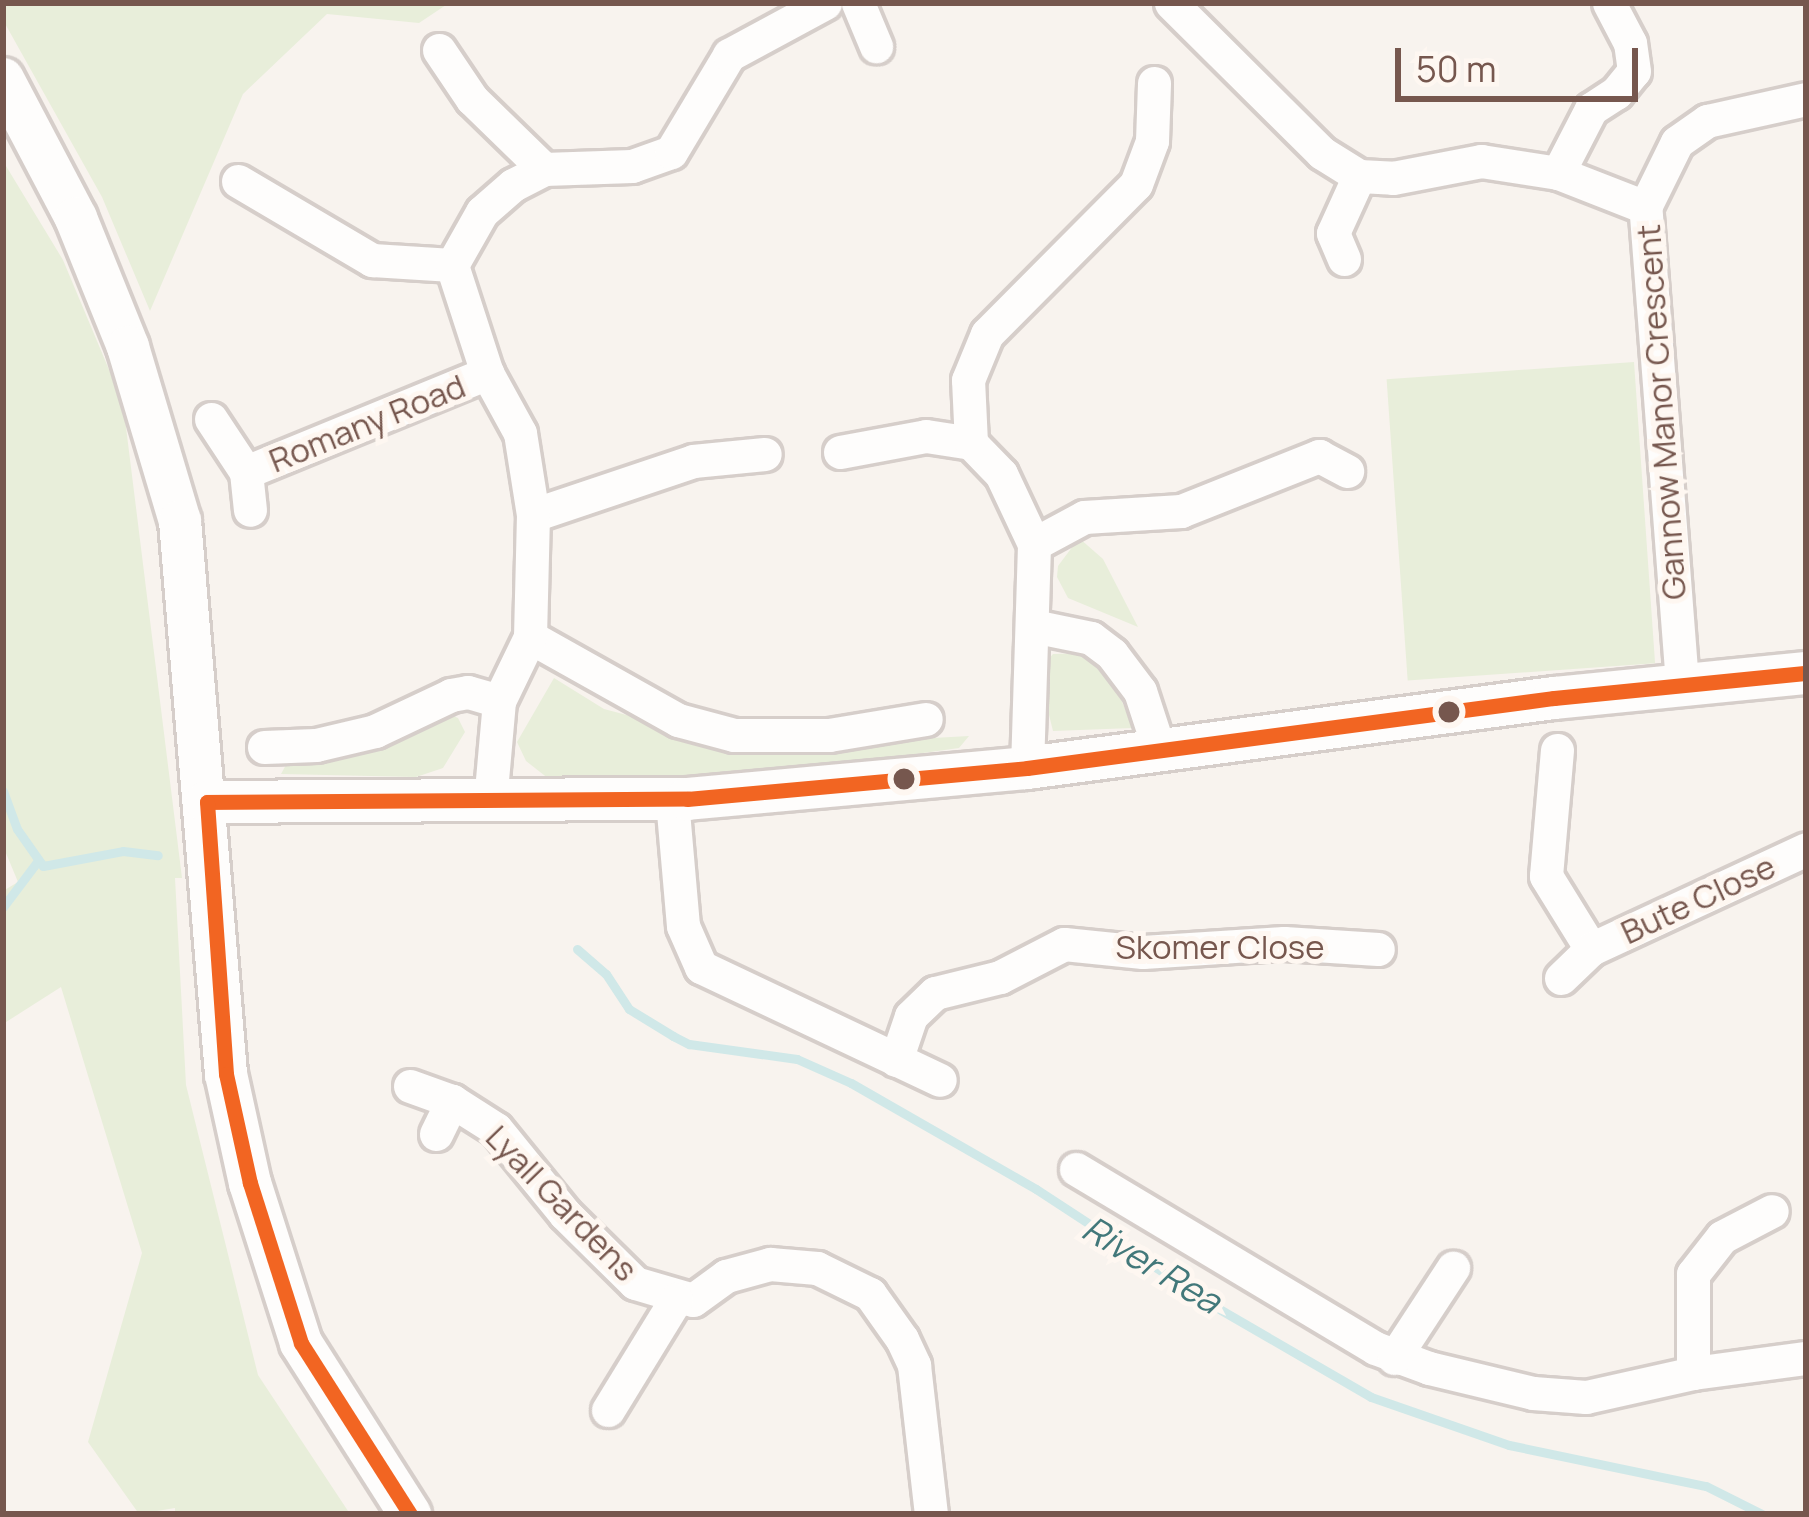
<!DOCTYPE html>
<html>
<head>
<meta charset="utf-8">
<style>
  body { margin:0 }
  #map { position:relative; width:1809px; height:1517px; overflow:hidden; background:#f8f3ee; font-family:Manrope,sans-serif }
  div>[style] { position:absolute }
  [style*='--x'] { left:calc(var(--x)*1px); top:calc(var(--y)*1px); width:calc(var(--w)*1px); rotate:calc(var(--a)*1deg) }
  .green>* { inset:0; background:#e8eeda; transform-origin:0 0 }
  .stream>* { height:9px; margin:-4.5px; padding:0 4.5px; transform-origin:4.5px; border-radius:4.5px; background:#d0e8e8 }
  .roads { filter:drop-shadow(3px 0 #d6ceca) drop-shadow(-3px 0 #d6ceca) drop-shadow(0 3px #d6ceca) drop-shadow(0 -3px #d6ceca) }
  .minor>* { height:33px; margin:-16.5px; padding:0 16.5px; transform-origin:16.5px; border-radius:16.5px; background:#fefdfc }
  .tertiary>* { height:42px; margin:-21px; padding:0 21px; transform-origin:21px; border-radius:21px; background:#fefdfc }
  .bus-1>* { height:15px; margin:-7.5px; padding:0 7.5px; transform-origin:7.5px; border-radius:7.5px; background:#f26522 }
  .dots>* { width:33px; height:33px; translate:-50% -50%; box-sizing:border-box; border:6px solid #fef7f1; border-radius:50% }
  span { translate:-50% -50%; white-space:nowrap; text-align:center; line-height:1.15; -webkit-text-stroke:10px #fef7f1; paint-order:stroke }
  .street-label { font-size:33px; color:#76574e }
  .water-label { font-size:36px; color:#42787a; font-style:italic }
  .frame { position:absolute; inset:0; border:6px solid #76574e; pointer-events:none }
  .scale { position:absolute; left:1395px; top:48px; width:243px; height:54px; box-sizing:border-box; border:6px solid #76574e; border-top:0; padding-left:15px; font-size:36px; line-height:42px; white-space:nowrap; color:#76574e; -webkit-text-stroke:9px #fef7f1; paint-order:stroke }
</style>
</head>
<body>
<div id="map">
  <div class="green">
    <div style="clip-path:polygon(3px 3px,449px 3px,419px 23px,327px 14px,243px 94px,150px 311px,102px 197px,3px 20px)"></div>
    <div style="clip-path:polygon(3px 161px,63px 260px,123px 403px,182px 878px,175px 878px,186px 1085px,258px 1375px,350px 1514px,175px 1514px,175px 1508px,139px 1514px,88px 1442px,142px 1253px,61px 987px,3px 1024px,3px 891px,18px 882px,3px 846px)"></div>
    <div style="left:1634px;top:362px;width:302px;height:248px;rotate:86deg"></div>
    <div style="clip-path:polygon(1079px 538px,1103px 559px,1138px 627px,1068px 598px,1057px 577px,1058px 566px)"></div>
    <div style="clip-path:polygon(1089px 653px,1111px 675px,1133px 728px,1053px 731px,1038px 671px,1053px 654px)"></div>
    <div style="clip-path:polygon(554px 678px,604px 709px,751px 748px,969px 736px,959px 748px,722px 781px,549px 779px,526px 761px,517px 742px)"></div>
    <div style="clip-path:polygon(447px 713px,458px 718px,465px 732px,443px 768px,416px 777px,281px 774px,287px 763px,382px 747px)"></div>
  </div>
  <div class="stream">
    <div style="--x:3;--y:791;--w:40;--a:69.8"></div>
    <div style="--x:17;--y:829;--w:45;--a:54.9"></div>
    <div style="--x:43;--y:866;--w:81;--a:-10.6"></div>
    <div style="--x:123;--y:851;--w:35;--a:7"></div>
    <div style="--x:3;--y:907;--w:56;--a:-52.9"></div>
    <div style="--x:577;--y:949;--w:38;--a:41"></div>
    <div style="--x:606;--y:974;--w:42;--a:56.7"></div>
    <div style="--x:629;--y:1009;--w:52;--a:31.5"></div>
    <div style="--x:673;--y:1036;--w:18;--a:27"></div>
    <div style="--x:689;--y:1044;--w:109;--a:7.9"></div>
    <div style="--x:797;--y:1059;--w:59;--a:24"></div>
    <div style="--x:851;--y:1083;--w:213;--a:29.8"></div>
    <div style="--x:1036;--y:1189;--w:221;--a:33.2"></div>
    <div style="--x:1221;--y:1310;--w:173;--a:30.1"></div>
    <div style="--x:1371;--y:1397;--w:146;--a:19.2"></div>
    <div style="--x:1509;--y:1445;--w:201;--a:11.8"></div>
    <div style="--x:1706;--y:1486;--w:63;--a:26.6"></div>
  </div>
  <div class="roads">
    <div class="minor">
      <div style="--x:858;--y:3;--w:47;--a:67.3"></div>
      <div style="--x:1171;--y:3;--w:213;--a:44.8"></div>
      <div style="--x:1322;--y:153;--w:44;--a:31.9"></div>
      <div style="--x:1359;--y:176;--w:34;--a:3"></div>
      <div style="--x:1393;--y:178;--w:90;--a:-10.9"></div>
      <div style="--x:1481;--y:161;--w:78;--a:8.9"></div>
      <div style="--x:1558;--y:173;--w:93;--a:21.3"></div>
      <div style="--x:439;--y:50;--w:59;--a:56"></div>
      <div style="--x:472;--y:99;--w:100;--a:44.2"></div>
      <div style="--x:1558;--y:173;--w:72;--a:-62.7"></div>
      <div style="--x:1591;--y:109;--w:30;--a:-33"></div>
      <div style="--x:1616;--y:93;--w:28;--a:-51"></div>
      <div style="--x:1634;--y:71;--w:28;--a:-98"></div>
      <div style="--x:1630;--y:43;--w:45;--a:-117.7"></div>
      <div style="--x:238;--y:181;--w:156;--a:30.5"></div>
      <div style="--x:372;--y:260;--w:80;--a:3.6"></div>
      <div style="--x:1344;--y:259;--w:28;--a:-113"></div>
      <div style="--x:1333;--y:233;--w:63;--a:-65.5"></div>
      <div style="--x:211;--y:419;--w:64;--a:56.6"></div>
      <div style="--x:246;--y:472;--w:261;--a:-22.3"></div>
      <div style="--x:840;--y:452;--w:87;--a:-10.5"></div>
      <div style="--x:926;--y:436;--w:46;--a:8.8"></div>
      <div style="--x:246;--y:472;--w:38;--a:84"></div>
      <div style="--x:533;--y:515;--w:169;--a:-18.6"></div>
      <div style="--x:693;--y:461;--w:72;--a:-5.6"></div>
      <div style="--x:1034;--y:544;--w:57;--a:-28.4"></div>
      <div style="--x:1084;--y:517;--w:97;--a:-3.5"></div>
      <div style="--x:1181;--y:511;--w:149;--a:-21.7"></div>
      <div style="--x:1319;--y:456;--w:32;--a:28"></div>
      <div style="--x:1033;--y:626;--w:59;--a:11.7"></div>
      <div style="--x:1091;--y:638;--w:26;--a:37"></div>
      <div style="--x:1112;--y:654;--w:46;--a:52.9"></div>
      <div style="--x:1140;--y:691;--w:61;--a:71.9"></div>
      <div style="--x:530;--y:637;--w:170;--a:29.3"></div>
      <div style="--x:678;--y:720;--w:58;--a:15"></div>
      <div style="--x:734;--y:735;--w:95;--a:0"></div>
      <div style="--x:829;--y:735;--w:98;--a:-9.4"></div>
      <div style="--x:1682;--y:683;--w:477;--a:-94.4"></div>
      <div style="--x:1645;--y:207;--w:72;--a:-63.8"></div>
      <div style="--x:1677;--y:142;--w:37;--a:-35"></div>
      <div style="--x:1707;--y:121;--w:101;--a:-12.5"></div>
      <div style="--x:264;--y:747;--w:52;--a:-2.2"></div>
      <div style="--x:316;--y:745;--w:61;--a:-13.3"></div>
      <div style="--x:375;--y:731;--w:84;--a:-25.3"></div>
      <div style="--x:451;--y:695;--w:17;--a:-10"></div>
      <div style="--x:468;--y:692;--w:32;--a:16"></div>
      <div style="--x:1557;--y:750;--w:126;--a:95"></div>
      <div style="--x:1546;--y:876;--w:86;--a:58.3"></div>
      <div style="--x:1591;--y:949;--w:237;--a:-24.9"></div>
      <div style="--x:1027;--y:768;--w:224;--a:-88.2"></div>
      <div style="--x:1034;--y:544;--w:77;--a:-115.2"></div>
      <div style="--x:1001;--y:474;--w:43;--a:-134.1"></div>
      <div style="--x:971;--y:443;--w:63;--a:-92.7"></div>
      <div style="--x:968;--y:380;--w:50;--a:-67.6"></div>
      <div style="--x:987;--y:334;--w:211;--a:-45.2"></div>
      <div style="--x:1136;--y:184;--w:46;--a:-69.6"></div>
      <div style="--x:1152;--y:141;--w:58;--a:-88"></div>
      <div style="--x:672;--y:800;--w:126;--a:85"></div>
      <div style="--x:683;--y:926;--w:45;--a:66.3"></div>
      <div style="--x:701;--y:967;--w:264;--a:25.3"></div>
      <div style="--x:490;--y:802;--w:101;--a:-84.9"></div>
      <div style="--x:499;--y:701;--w:71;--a:-64.2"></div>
      <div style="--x:530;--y:637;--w:122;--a:-88.6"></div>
      <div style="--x:533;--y:515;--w:83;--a:-99"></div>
      <div style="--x:520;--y:433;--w:68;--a:-118.8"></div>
      <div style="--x:487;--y:373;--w:114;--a:-108"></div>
      <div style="--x:452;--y:265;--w:61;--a:-60.5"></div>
      <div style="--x:482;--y:212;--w:41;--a:-41.1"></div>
      <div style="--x:513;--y:185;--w:35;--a:-27"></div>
      <div style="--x:544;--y:169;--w:88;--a:-2"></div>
      <div style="--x:632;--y:166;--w:41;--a:-19.7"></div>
      <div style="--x:671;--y:152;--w:113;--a:-59.1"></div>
      <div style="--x:729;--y:55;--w:109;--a:-28.4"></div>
      <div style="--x:1561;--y:978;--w:42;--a:-44"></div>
      <div style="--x:896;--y:1060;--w:46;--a:-71.2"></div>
      <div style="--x:911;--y:1016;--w:33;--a:-44"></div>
      <div style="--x:935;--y:993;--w:67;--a:-13.8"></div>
      <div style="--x:1000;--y:977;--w:72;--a:-27.3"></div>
      <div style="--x:1064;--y:944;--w:79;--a:5.8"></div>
      <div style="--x:1143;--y:952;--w:141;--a:-3.7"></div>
      <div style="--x:1284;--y:943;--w:94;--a:3.7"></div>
      <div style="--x:410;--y:1086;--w:45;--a:19.7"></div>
      <div style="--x:452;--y:1101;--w:52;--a:32.5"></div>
      <div style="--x:496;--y:1129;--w:109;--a:50.9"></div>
      <div style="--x:565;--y:1214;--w:98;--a:44.6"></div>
      <div style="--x:635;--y:1283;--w:60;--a:16.3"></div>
      <div style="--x:693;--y:1300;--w:41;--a:-36"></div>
      <div style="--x:726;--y:1276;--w:46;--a:-15.3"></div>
      <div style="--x:770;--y:1264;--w:47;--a:4.9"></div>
      <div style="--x:817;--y:1268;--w:59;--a:26.1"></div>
      <div style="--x:870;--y:1294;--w:55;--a:54.6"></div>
      <div style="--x:902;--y:1339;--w:29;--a:65"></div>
      <div style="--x:914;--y:1365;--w:150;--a:83.5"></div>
      <div style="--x:436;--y:1134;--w:37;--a:-64"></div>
      <div style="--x:1076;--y:1169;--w:348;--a:30.9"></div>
      <div style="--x:1375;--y:1348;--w:58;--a:20.3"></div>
      <div style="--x:1429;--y:1368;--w:107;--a:13.5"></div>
      <div style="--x:1533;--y:1393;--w:53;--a:4.3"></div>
      <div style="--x:1586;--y:1397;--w:110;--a:-12.6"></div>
      <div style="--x:1693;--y:1373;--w:114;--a:-7.6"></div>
      <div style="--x:1394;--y:1358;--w:108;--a:-56.8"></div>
      <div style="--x:1693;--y:1373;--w:99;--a:-90"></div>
      <div style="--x:1693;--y:1274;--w:47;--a:-51.9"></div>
      <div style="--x:1722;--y:1237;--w:56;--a:-27.5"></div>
      <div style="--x:608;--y:1410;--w:130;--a:-58.5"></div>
    </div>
    <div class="tertiary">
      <div style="--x:3;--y:79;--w:157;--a:62.3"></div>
      <div style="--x:76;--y:218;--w:139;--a:68"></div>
      <div style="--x:128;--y:347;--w:182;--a:73.4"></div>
      <div style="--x:180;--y:521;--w:555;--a:85.24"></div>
      <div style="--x:226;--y:1074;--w:112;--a:77.6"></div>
      <div style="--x:250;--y:1183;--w:168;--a:72.3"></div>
      <div style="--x:301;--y:1343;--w:203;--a:57.5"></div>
      <div style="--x:207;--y:802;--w:480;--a:-0.4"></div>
      <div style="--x:687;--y:799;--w:341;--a:-5.2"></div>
      <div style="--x:1027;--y:768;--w:532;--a:-7.57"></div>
      <div style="--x:1554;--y:698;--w:253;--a:-5.7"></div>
    </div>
  </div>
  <div class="bus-1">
    <div style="--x:207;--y:802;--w:480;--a:-0.4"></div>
    <div style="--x:687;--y:799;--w:341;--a:-5.2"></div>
    <div style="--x:1027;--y:768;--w:532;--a:-7.57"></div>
    <div style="--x:1554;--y:698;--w:253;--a:-5.7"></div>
    <div style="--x:207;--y:802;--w:273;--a:86"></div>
    <div style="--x:226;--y:1074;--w:112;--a:77.6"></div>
    <div style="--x:250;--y:1183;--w:168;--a:72.3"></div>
    <div style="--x:301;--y:1343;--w:203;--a:57.5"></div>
  </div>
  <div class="dots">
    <div style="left:1449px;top:712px;background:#76574e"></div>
    <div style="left:904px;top:779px;background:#76574e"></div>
  </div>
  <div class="street-label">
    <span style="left:1661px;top:412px;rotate:-94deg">Gannow Manor Crescent</span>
    <span style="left:367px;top:423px;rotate:-22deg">Romany Road</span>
    <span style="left:1698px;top:899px;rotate:-25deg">Bute Close</span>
    <span style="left:1220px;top:947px">Skomer Close</span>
    <span style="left:562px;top:1203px;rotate:46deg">Lyall Gardens</span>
  </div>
  <div class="water-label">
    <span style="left:1152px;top:1264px;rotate:31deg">River Rea</span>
  </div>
  <div class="frame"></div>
  <div class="scale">50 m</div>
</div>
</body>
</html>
